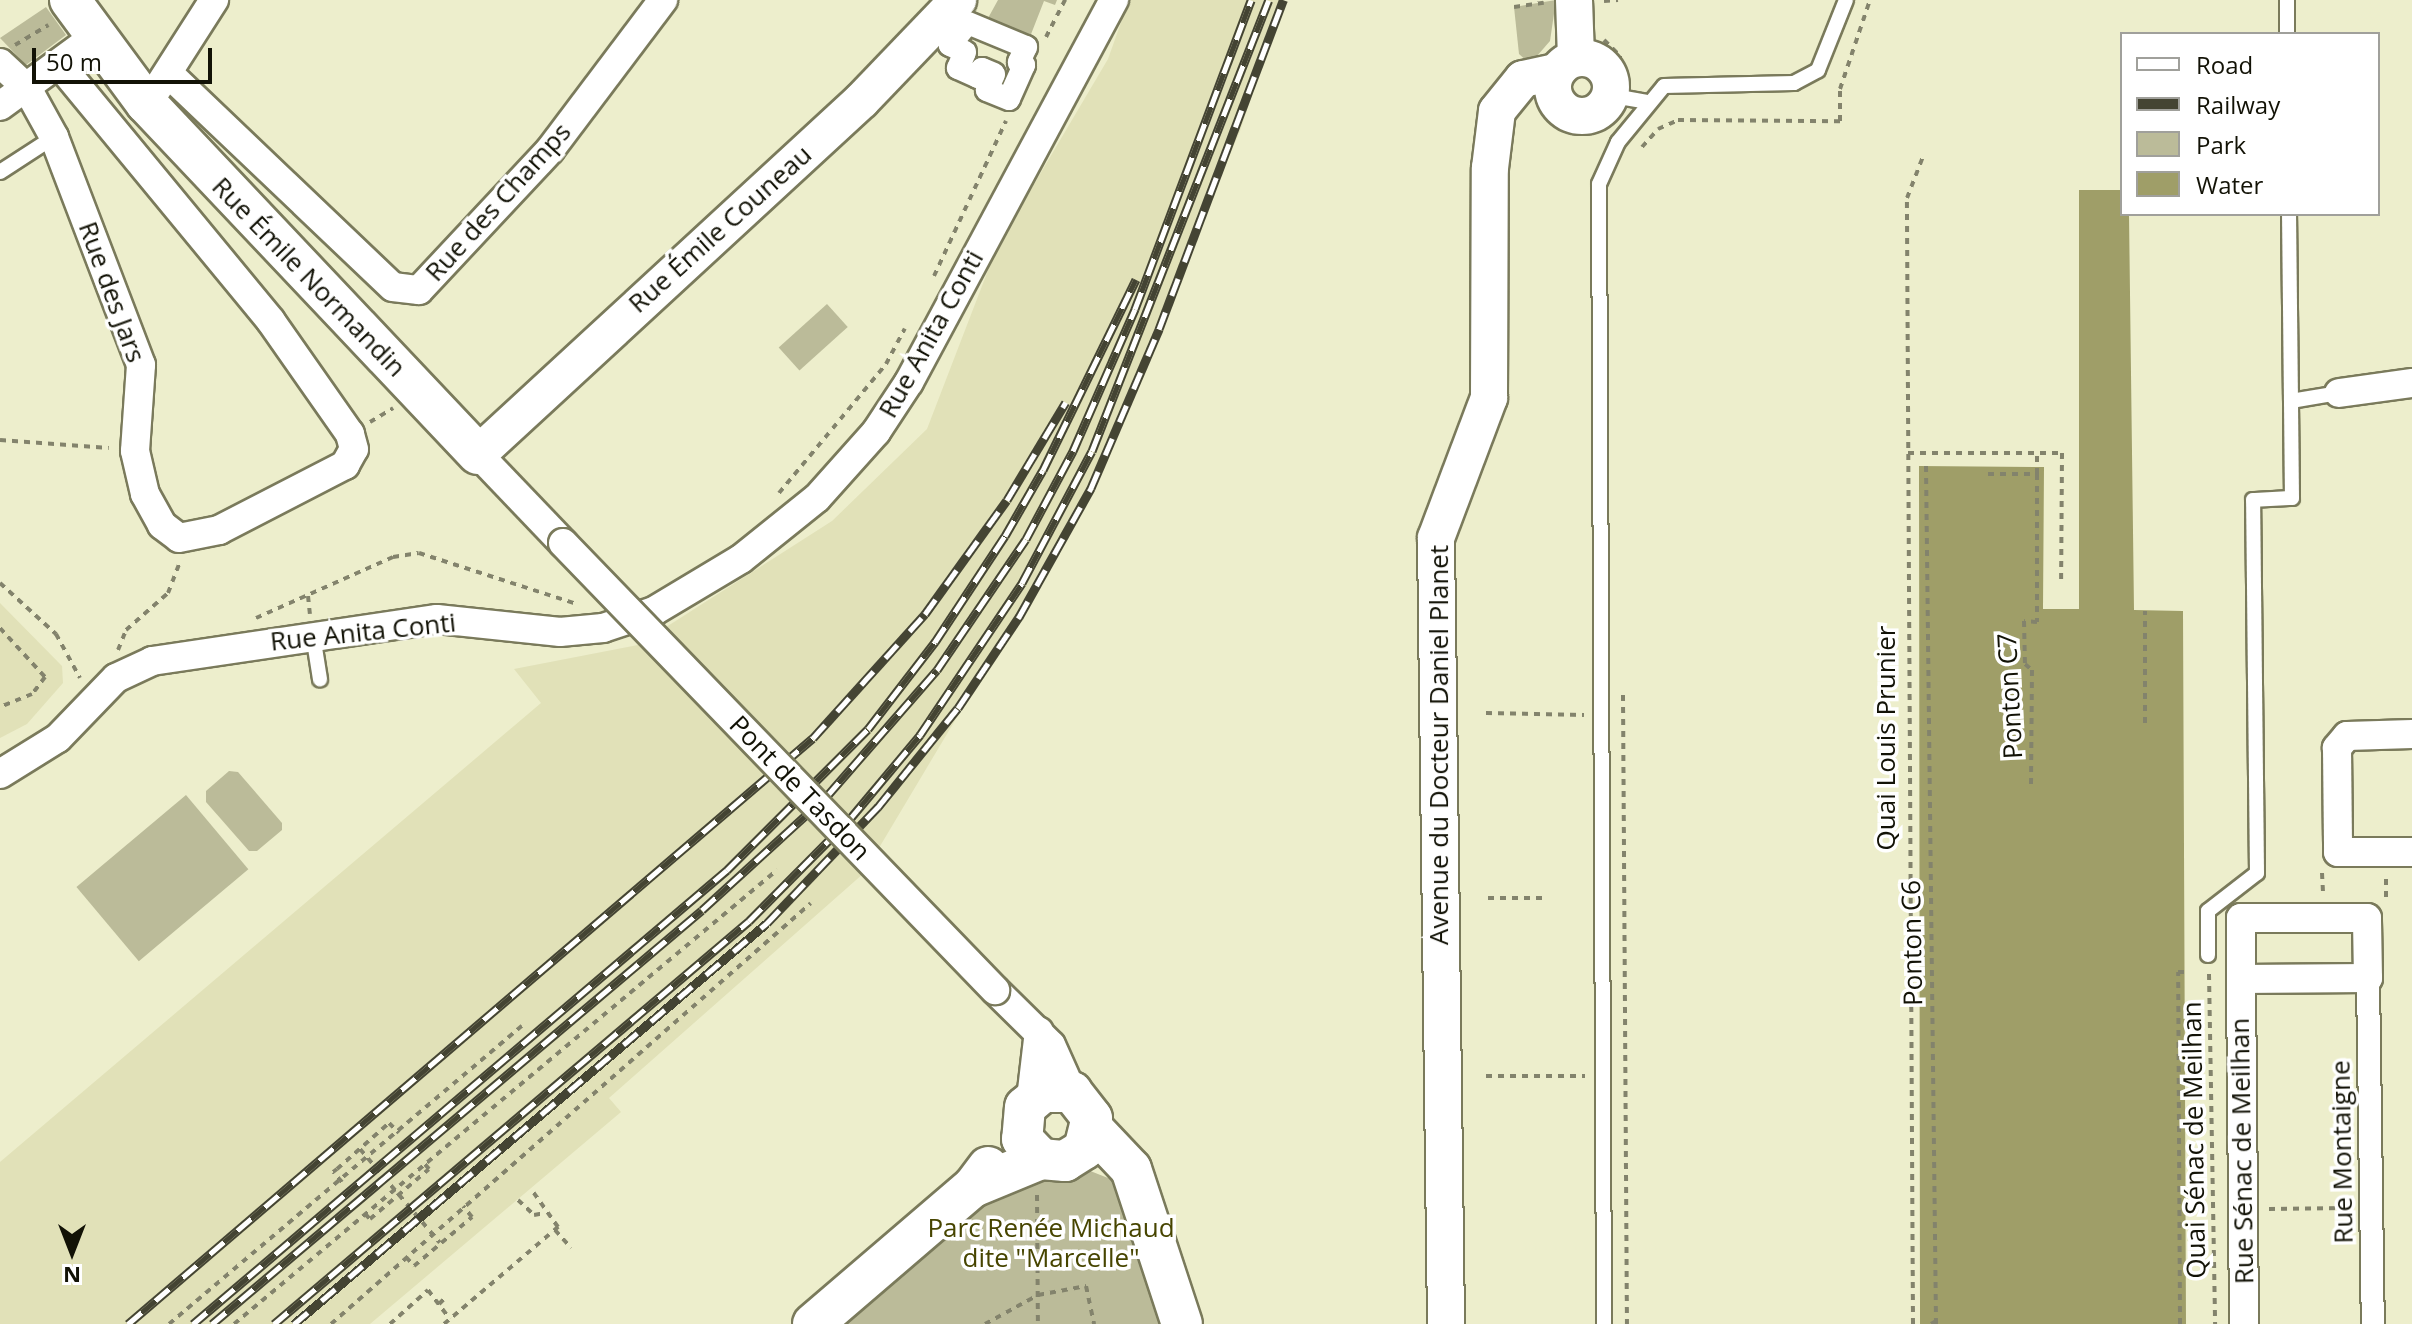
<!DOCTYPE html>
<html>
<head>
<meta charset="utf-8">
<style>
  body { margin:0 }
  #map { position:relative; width:2412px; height:1324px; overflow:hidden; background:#edeecc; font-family:"Open Sans",sans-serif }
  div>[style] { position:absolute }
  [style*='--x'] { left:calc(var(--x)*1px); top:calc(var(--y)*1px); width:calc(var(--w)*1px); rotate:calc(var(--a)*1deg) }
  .built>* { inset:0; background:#e1e1b8 }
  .green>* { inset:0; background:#bb9; transform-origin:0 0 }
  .water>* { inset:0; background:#9f9e68 }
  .path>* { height:4px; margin-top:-2px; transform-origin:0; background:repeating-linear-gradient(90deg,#83836c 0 6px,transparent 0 12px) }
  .roads { filter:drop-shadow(2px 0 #7a7a5b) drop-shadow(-2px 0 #7a7a5b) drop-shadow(0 2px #7a7a5b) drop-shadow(0 -2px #7a7a5b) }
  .service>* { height:14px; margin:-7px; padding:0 7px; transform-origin:7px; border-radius:7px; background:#fff }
  .pedestrian>* { height:22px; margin:-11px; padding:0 11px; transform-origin:11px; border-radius:11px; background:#fff }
  .minor>* { height:28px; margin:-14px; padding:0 14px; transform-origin:14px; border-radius:14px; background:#fff }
  .tertiary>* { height:36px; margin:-18px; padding:0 18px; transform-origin:18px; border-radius:18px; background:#fff }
  .tertiary>.ring { margin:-18px; padding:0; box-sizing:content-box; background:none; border:36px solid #fff; border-radius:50% }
  .secondary>* { height:40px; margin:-20px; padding:0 20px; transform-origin:20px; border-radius:20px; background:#fff }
  .rail>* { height:9px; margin-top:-4.5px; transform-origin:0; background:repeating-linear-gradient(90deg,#fff 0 18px,#443 0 36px); box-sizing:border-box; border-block:2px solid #443 }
  .bridges { filter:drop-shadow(2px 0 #7a7a5b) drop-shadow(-2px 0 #7a7a5b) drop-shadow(0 2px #7a7a5b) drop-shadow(0 -2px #7a7a5b) }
  .minor-bridge>* { height:28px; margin:-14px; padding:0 14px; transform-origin:14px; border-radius:14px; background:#fff }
  span { translate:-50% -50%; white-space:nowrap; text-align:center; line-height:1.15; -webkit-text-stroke:7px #fff; paint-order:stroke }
  .street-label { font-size:26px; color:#121206 }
  .park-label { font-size:26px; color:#474500 }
  .legend { position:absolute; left:2120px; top:32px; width:260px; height:184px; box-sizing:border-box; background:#fff; border:2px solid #a0a09b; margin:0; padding:10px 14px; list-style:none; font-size:24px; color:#121206 }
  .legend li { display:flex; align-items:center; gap:16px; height:40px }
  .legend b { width:40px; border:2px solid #a0a09b }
  .north { position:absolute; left:32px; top:1212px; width:80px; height:80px; -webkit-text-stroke:6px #fff; paint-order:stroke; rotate:180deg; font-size:22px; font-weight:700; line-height:32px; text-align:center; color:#121206 }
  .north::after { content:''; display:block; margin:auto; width:28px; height:36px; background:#121206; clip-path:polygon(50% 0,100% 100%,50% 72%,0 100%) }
  .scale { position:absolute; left:32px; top:48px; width:180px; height:36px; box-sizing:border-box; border:4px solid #121206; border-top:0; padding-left:10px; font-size:24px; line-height:28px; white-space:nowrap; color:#121206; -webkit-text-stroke:6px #fff; paint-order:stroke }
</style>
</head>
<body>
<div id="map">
  <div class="built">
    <div style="clip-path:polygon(1129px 0,1284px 0,1240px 131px,1077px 516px,864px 873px,609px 1098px,621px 1112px,370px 1324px,0 1324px,0 1162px,541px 703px,514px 669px,638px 645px,832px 521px,927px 429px,997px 247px,1108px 59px)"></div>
    <div style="clip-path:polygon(0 603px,62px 666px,63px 683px,27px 724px,0 738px)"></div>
  </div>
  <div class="green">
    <div style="clip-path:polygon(998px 0,1057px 0,1055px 5px,1044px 1px,1026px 47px,982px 29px)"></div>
    <div style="clip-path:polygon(1556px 0,1550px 41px,1530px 64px,1519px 54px,1514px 7px)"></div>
    <div style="clip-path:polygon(46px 7px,66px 35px,26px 65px,0 38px)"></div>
    <div style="left:827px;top:304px;width:31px;height:65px;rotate:48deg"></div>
    <div style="clip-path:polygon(229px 771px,238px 772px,282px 823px,282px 830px,257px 851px,249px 851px,206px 802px,206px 791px)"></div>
    <div style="left:186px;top:795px;width:97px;height:143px;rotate:50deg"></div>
    <div style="clip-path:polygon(1065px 1161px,1108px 1178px,1146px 1204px,1182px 1324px,813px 1324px,973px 1187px)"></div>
  </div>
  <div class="water">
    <div style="clip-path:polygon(2079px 190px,2122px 190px,2122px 214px,2129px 214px,2134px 610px,2183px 611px,2186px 1324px,1920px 1324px,1919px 466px,2044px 467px,2043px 609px,2079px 609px)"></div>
  </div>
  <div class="path">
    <div style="--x:1604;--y:1;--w:14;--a:-4"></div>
    <div style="--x:1514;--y:7;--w:30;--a:-8"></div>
    <div style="--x:1046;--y:37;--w:42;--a:-62.8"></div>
    <div style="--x:1604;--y:40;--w:23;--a:45"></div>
    <div style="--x:1620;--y:56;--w:25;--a:88"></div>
    <div style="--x:15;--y:45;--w:39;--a:-31"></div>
    <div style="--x:1642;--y:147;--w:24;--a:-48"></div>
    <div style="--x:1658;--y:129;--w:22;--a:-24"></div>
    <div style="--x:1678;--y:120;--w:162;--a:0.4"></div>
    <div style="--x:1840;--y:121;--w:32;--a:-90"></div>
    <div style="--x:1840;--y:89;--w:94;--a:-71.4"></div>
    <div style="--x:934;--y:276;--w:171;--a:-65.1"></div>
    <div style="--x:370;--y:422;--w:27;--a:-31"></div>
    <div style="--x:0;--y:440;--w:109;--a:4.2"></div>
    <div style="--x:1908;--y:453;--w:154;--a:0"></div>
    <div style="--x:2062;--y:453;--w:128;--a:90.4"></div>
    <div style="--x:1926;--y:466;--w:858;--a:89.33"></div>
    <div style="--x:1988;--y:474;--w:49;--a:0"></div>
    <div style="--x:2037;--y:474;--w:148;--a:90"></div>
    <div style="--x:2037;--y:622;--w:13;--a:-176"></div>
    <div style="--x:2024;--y:621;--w:43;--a:88.7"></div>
    <div style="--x:2025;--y:664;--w:9;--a:41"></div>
    <div style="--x:2032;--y:670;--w:116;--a:90.5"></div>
    <div style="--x:2037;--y:474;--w:21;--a:-90"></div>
    <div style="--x:779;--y:493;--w:168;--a:-50.3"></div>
    <div style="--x:886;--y:364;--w:40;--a:-62"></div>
    <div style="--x:0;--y:583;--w:76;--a:42.3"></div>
    <div style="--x:56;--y:634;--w:50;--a:61.4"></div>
    <div style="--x:308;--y:596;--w:18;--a:84"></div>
    <div style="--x:256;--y:618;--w:150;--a:-24"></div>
    <div style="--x:393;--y:557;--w:26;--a:-9"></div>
    <div style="--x:419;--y:553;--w:163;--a:17.9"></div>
    <div style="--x:0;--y:628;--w:67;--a:47.4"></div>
    <div style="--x:45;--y:677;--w:21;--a:127"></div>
    <div style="--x:32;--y:694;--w:35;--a:158"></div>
    <div style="--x:118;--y:650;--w:22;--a:-68"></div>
    <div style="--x:126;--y:630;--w:56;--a:-41.4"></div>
    <div style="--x:168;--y:593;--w:33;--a:-69"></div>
    <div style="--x:1623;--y:695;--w:629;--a:89.64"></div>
    <div style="--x:1486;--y:713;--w:98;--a:1.2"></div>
    <div style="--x:2145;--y:723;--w:112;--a:-90"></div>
    <div style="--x:2322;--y:873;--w:19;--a:87"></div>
    <div style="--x:2386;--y:879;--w:23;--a:90"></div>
    <div style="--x:1488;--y:898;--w:58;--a:0"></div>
    <div style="--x:2209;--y:974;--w:350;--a:89"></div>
    <div style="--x:1486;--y:1076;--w:99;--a:0"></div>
    <div style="--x:360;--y:1149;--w:123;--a:49.6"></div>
    <div style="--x:342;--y:1182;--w:13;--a:-132"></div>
    <div style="--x:333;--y:1172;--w:5;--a:-37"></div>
    <div style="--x:337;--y:1169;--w:69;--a:-41.5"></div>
    <div style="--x:389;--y:1123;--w:14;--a:45"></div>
    <div style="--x:1037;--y:1195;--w:129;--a:89.6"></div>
    <div style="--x:518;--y:1200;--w:22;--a:43"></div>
    <div style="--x:534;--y:1215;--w:11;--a:-10"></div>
    <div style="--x:2269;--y:1209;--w:80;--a:-0.7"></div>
    <div style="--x:365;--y:1214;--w:7;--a:45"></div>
    <div style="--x:370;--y:1219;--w:77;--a:-40.3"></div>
    <div style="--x:429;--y:1169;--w:8;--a:-130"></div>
    <div style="--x:555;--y:1230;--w:24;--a:48"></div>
    <div style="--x:406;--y:1257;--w:12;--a:48"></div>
    <div style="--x:414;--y:1266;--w:76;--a:-40.2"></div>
    <div style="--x:472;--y:1217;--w:14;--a:-129"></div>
    <div style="--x:439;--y:1304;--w:11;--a:-45"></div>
    <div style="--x:169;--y:1324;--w:462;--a:-40.2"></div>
    <div style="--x:234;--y:1324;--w:708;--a:-39.9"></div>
    <div style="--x:331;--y:1324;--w:638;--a:-41.25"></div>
    <div style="--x:390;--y:1324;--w:51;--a:-41.8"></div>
    <div style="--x:428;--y:1290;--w:36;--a:53"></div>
    <div style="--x:444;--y:1324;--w:150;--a:-40.4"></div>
    <div style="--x:558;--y:1227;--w:47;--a:-125.4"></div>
    <div style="--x:985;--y:1324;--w:60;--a:-28.7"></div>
    <div style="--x:1038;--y:1295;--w:49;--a:-10.6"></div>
    <div style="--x:1086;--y:1286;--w:39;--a:78"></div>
    <div style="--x:1913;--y:1324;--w:1126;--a:-90.31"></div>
    <div style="--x:1907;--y:198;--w:47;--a:-68.9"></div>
    <div style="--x:1931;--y:1324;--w:6;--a:-31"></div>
    <div style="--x:2180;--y:1324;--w:352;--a:-90.3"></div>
    <div style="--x:2178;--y:972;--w:8;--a:0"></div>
  </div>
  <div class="roads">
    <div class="service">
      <div style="--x:2287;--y:0;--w:34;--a:90"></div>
      <div style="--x:1608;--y:101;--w:12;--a:-20"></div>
      <div style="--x:1619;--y:97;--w:27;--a:10"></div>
      <div style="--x:0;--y:172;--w:64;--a:-32.9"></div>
      <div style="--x:2291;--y:401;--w:49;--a:-9.5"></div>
      <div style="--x:313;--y:635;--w:45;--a:81"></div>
      <div style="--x:2208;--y:955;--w:44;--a:-90"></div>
      <div style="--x:2208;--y:911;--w:62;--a:-37.8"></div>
      <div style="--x:2257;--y:873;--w:373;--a:-90.6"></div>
      <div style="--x:2253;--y:500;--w:39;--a:-3"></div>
      <div style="--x:2292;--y:498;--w:284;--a:-90.6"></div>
      <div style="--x:1604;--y:1324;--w:1140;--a:-90.25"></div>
      <div style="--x:1599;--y:184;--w:46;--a:-65.7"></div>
      <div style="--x:1618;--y:142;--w:72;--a:-50.6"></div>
      <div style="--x:1664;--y:86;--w:130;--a:-1.3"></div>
      <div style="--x:1794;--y:83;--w:27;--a:-28"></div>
      <div style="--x:1818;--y:70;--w:75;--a:-68.2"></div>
    </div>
    <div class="pedestrian">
      <div style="--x:968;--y:23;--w:63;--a:22.5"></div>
      <div style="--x:1026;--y:47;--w:17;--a:115"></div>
      <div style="--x:1019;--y:62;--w:6;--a:31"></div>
      <div style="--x:1024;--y:65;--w:37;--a:114"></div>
      <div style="--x:1009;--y:99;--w:24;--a:-158"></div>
      <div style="--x:987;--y:90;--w:17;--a:-66"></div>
      <div style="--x:994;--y:74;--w:13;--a:-157"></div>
      <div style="--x:982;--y:69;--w:9;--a:117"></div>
      <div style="--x:978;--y:77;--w:22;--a:-156"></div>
      <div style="--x:958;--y:68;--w:17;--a:-66"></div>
      <div style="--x:965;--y:52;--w:17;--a:-155"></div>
      <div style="--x:950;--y:45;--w:28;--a:-51"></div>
      <div style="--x:2368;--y:978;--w:346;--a:89.2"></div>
    </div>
    <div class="minor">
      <div style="--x:0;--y:63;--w:37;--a:43"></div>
      <div style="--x:27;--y:88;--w:56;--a:61.1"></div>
      <div style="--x:54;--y:137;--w:244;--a:69.1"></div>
      <div style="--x:141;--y:365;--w:86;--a:94"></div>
      <div style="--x:135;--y:451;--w:44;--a:76.9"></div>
      <div style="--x:145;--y:494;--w:35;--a:61"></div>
      <div style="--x:162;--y:525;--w:21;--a:37"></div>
      <div style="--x:179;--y:538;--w:41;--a:-11.3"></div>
      <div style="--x:219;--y:530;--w:142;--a:-27.3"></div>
      <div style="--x:345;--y:465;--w:18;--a:-61"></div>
      <div style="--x:354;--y:449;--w:16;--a:-105"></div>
      <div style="--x:350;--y:434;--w:138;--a:-125"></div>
      <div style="--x:271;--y:321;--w:333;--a:-129.5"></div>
      <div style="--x:169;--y:74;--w:309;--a:43.6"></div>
      <div style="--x:393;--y:287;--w:26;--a:7"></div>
      <div style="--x:419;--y:290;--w:192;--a:-46.9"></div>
      <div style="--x:550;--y:150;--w:188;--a:-53"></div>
      <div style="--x:157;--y:89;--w:106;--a:-57.4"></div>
      <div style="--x:0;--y:106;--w:120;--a:-36.2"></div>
      <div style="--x:2339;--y:393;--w:74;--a:-7.8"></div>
      <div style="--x:478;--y:454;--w:123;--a:46.3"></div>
      <div style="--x:2412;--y:734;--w:65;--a:178.2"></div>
      <div style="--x:2347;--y:736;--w:16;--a:130"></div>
      <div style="--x:2337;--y:748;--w:104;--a:89.4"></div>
      <div style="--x:2338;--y:852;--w:74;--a:0"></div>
      <div style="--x:0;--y:774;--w:68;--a:-31.8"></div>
      <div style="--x:58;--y:738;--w:83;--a:-46"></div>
      <div style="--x:116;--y:678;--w:40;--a:-25"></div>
      <div style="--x:152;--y:661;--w:288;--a:-8.4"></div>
      <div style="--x:437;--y:619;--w:124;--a:6"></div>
      <div style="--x:560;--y:632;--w:43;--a:-5.3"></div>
      <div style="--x:603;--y:628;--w:54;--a:-18.4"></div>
      <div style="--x:654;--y:611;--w:101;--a:-30.9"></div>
      <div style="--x:741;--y:559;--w:97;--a:-38.8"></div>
      <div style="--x:817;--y:498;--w:89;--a:-48.2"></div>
      <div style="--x:876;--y:432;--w:60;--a:-56.6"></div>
      <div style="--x:909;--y:382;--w:434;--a:-61.8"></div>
      <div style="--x:2241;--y:979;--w:127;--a:-0.5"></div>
      <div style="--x:2368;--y:978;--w:60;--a:-91"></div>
      <div style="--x:2367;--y:918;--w:126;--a:180"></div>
      <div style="--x:2241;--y:918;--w:61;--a:90"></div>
      <div style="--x:2241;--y:979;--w:345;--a:89.5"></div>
      <div style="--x:995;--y:990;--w:78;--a:44.5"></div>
      <div style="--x:1051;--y:1045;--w:51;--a:65.9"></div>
      <div style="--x:1031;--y:1099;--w:68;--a:-83.3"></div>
    </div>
    <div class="tertiary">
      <div style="--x:1574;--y:0;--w:58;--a:88"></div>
      <div class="ring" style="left:1553px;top:58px;width:22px;height:22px"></div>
      <div style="--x:478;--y:454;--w:522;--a:-42.67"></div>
      <div style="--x:862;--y:100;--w:139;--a:-46.2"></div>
      <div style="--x:1446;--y:1324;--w:786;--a:-90.73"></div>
      <div style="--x:1436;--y:538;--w:150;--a:-69.3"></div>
      <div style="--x:1489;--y:398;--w:230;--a:-89.8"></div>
      <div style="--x:1490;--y:168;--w:57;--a:-83"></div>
      <div style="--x:1497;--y:111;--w:41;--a:-50.9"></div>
      <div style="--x:1523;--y:79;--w:34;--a:-12"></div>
    </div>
    <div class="secondary">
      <div style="--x:70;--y:0;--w:128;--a:53.6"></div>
      <div style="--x:146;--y:103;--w:483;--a:46.6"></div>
      <div style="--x:1093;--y:1129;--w:55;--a:46.5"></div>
      <div style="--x:1131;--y:1169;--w:163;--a:71.8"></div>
      <div style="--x:973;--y:1187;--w:74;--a:-22.4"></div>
      <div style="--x:1041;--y:1159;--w:24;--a:5"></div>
      <div style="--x:1065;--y:1161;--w:22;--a:-32"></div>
      <div style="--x:1084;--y:1149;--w:32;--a:-76"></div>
      <div style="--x:1092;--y:1118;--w:33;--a:-128"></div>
      <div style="--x:1072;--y:1092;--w:29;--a:180"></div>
      <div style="--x:1043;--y:1092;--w:23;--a:140"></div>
      <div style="--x:1025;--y:1107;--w:32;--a:95"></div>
      <div style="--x:1022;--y:1139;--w:28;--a:46"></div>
      <div style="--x:813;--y:1324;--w:211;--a:-40.6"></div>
      <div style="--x:973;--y:1187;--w:25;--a:-53"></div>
    </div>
  </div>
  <div class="rail">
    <div style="--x:128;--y:1324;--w:901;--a:-40.55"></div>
    <div style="--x:813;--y:738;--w:167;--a:-47.9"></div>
    <div style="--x:925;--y:614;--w:140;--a:-54.3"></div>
    <div style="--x:1007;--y:500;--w:114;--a:-59"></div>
    <div style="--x:193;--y:1324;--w:701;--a:-40.37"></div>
    <div style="--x:727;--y:870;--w:199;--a:-45"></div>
    <div style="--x:868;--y:729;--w:110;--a:-52.4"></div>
    <div style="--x:935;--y:642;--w:127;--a:-56.6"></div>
    <div style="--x:1005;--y:536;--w:76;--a:-60.1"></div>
    <div style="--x:1043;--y:470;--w:212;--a:-64"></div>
    <div style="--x:212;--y:1324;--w:641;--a:-40.19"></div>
    <div style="--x:702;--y:910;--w:169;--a:-42.4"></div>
    <div style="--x:827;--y:796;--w:167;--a:-48.9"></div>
    <div style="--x:937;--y:670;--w:158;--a:-55.8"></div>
    <div style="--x:1026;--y:539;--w:100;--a:-61.9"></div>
    <div style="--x:1073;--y:451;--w:155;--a:-66.4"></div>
    <div style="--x:1135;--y:309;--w:330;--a:-69.4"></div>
    <div style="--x:274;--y:1324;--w:623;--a:-40.31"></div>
    <div style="--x:749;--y:921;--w:142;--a:-45.3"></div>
    <div style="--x:849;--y:820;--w:111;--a:-50.1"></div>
    <div style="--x:920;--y:735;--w:183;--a:-56.1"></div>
    <div style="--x:1022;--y:583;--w:149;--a:-62.1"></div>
    <div style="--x:1092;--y:451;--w:484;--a:-68.6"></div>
    <div style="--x:294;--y:1324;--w:620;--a:-40.29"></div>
    <div style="--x:767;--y:923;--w:161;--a:-46.3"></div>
    <div style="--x:878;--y:807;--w:127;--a:-51.1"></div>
    <div style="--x:958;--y:708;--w:110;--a:-56.2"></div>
    <div style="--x:1019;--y:617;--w:148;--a:-60.8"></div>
    <div style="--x:1091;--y:488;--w:173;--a:-66.8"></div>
    <div style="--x:1159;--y:329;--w:352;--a:-69.3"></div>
  </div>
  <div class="bridges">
    <div class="minor-bridge">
      <div style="--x:563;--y:543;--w:622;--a:45.98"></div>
    </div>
  </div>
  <div class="street-label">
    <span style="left:498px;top:202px;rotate:-48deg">Rue des Champs</span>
    <span style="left:720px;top:229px;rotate:-42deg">Rue Émile Couneau</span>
    <span style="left:309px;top:277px;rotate:46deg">Rue Émile Normandin</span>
    <span style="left:112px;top:292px;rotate:70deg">Rue des Jars</span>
    <span style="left:931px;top:334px;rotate:-61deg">Rue Anita Conti</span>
    <span style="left:363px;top:632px;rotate:-6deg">Rue Anita Conti</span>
    <span style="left:2010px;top:696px;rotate:-93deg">Ponton C7</span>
    <span style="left:1886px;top:738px;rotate:-90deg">Quai Louis Prunier</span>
    <span style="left:1439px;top:745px;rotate:-90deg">Avenue du Docteur Daniel Planet</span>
    <span style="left:800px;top:788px;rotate:46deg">Pont de Tasdon</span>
    <span style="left:1912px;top:943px;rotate:-91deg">Ponton C6</span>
    <span style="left:2194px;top:1140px;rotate:-91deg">Quai Sénac de Meilhan</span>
    <span style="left:2242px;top:1151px;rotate:-91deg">Rue Sénac de Meilhan</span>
    <span style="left:2342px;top:1152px;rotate:-91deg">Rue Montaigne</span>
  </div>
  <div class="park-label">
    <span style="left:1051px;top:1243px">Parc Renée Michaud<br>dite "Marcelle"</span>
  </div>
  <ul class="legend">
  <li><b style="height:10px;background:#fff"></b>Road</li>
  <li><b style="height:10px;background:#443"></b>Railway</li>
  <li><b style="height:22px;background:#bb9"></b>Park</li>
  <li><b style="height:22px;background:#9f9e68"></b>Water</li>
  </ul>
  <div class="north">N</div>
  <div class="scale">50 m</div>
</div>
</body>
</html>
